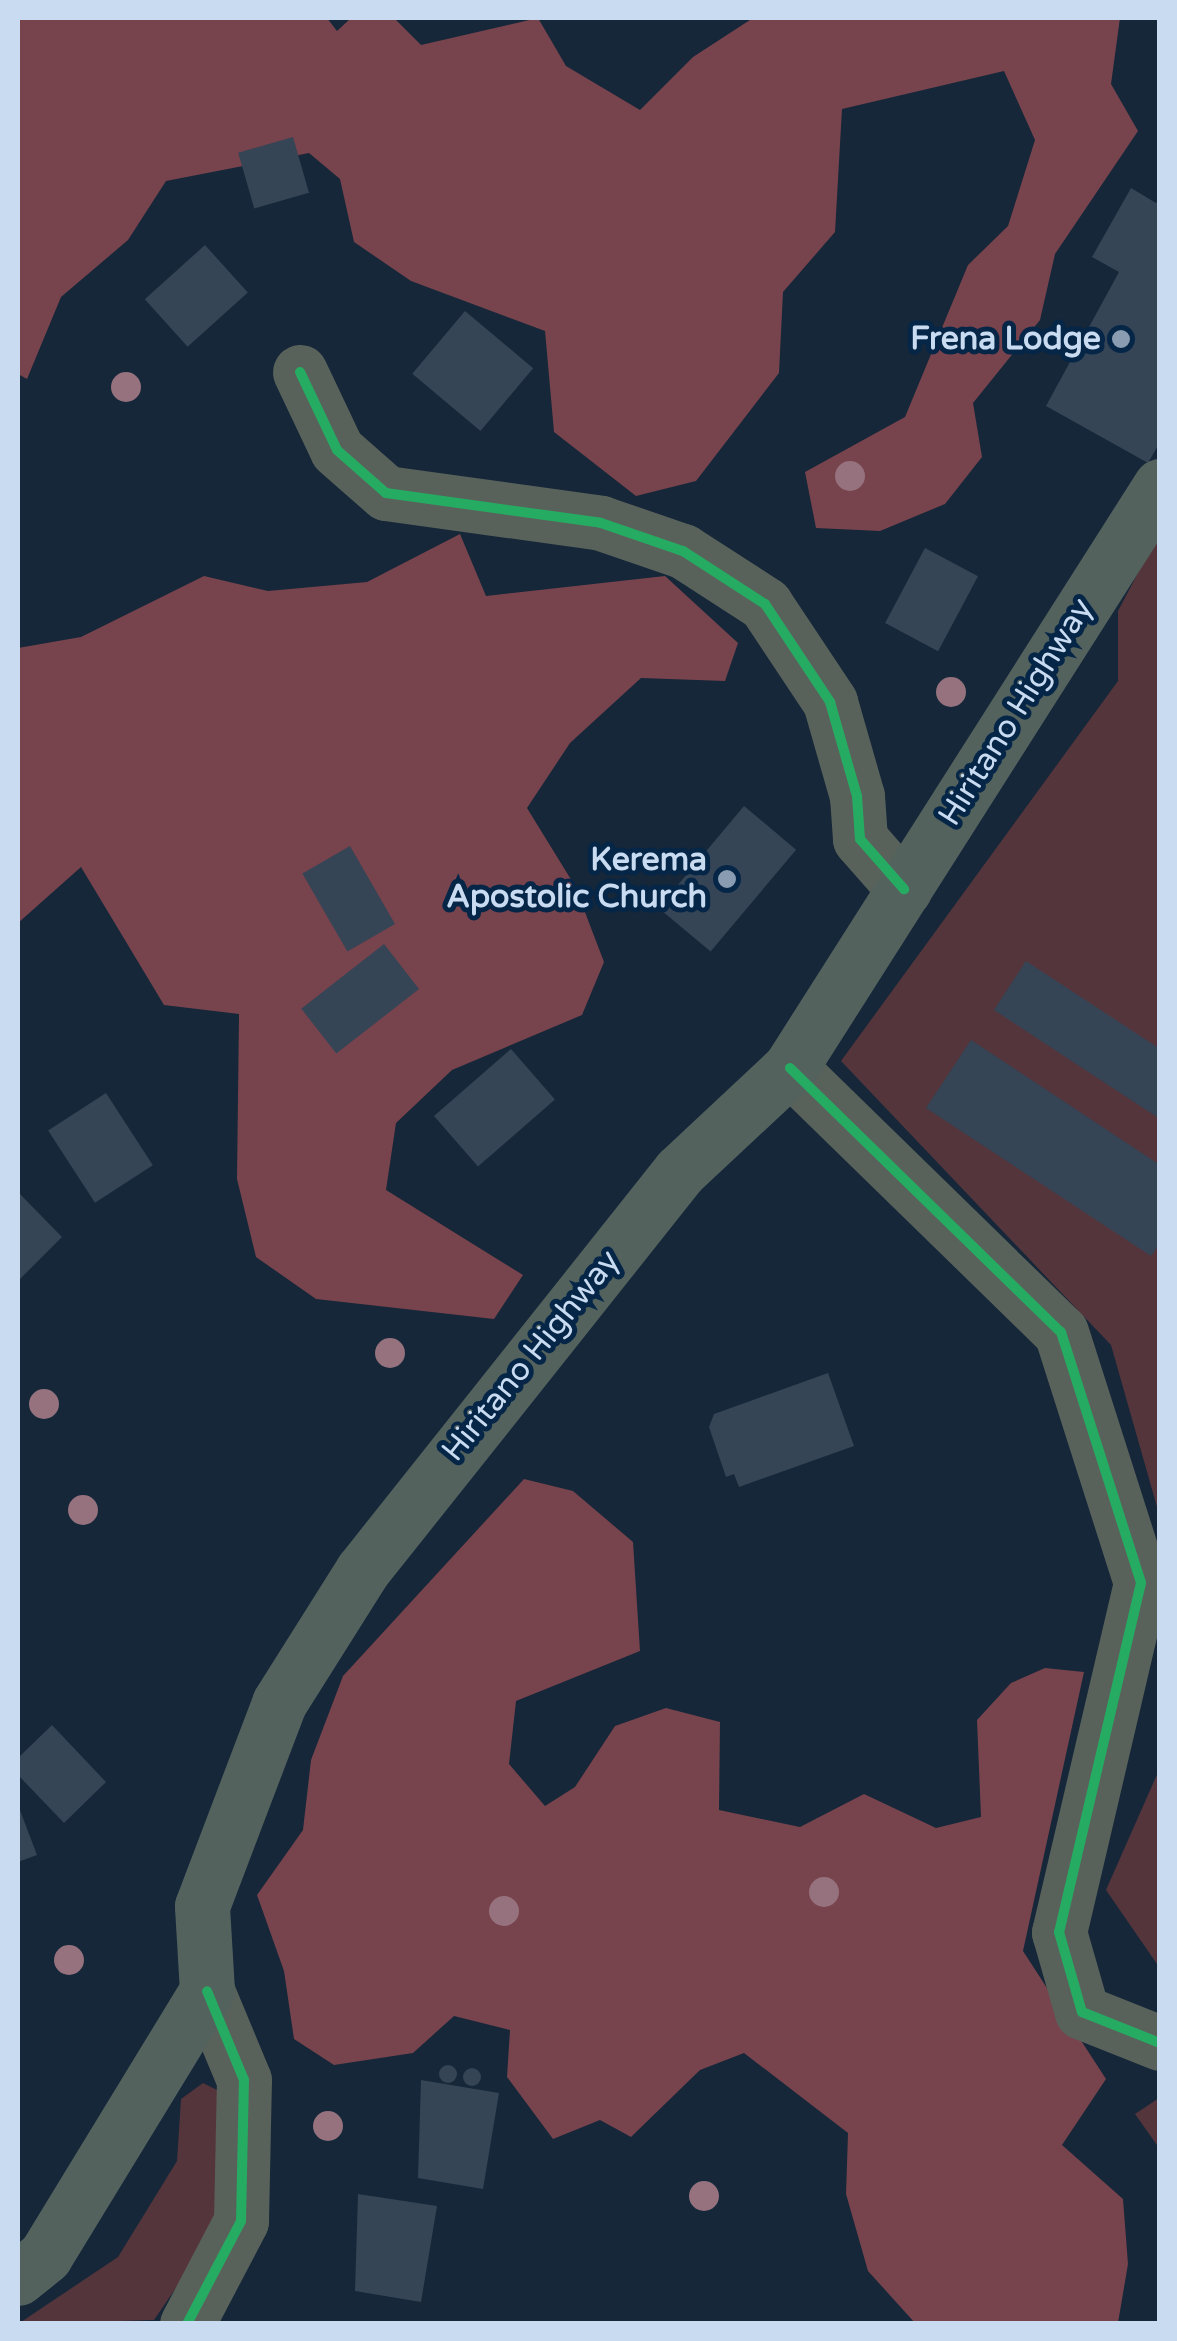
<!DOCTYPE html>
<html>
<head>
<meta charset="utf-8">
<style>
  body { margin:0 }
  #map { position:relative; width:1177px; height:2341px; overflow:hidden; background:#152739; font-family:"Varela Round",sans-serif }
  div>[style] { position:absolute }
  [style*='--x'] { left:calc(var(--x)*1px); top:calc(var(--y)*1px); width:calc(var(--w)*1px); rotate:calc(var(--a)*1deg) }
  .green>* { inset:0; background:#54353b }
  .forest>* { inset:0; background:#77434c }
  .building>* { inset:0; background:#354556; transform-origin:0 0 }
  .round { border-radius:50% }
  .minor>* { height:55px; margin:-27.5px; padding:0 27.5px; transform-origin:27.5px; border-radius:27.5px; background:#59625a }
  .trunk>* { height:55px; margin:-27.5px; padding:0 27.5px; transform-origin:27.5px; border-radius:27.5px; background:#54625e }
  .cycleway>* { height:10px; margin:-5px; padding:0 5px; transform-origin:5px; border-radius:5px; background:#26ab63 }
  .trees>* { width:30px; height:30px; margin:-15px; border-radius:50%; background:#95727e }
  .dots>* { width:28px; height:28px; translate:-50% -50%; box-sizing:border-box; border:5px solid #062648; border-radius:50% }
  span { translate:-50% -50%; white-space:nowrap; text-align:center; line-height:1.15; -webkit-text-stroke:10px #062648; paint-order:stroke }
  .poi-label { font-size:32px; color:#c8dbf1; font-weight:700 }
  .right { translate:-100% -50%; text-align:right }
  .street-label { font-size:32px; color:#c8dbf1 }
  .frame { position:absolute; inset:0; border:20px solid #c8dbf1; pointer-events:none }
</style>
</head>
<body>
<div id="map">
  <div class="green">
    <div style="clip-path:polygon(1159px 533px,1159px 1514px,1111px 1345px,841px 1061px,1118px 681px,1118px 611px)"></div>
    <div style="clip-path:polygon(1159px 1770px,1160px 1967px,1159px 1967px,1106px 1890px)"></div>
    <div style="clip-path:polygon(203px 2083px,229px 2096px,216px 2229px,154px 2320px,18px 2324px,118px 2257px,177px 2161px,181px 2099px)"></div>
    <div style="clip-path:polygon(1159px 2098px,1160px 2098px,1159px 2148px,1135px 2114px)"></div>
  </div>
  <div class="forest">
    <div style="clip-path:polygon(18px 18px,327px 18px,337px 31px,351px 18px,394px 18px,421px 45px,538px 18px,566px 66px,640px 110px,693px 57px,753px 18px,1120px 18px,1111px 84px,1138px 131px,1055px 254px,1040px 320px,973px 403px,982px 457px,945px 504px,880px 531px,816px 528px,805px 472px,905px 417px,968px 265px,1008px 226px,1035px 140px,1004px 71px,842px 109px,835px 232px,783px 292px,779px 373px,696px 481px,636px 496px,554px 432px,545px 331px,411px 281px,354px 242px,340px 179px,309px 153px,166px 181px,128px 240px,61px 297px,27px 379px,18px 374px)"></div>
    <div style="clip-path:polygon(460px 534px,486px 596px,665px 576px,738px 643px,725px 681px,641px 678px,570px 743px,527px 808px,575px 886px,604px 962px,582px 1015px,452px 1070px,396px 1123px,386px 1190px,523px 1275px,494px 1319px,316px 1299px,256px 1257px,237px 1179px,239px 1014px,164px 1005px,81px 867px,18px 923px,18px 648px,81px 637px,204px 576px,268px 591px,367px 582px)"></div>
    <div style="clip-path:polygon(524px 1479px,573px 1491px,633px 1542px,640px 1651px,516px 1701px,509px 1764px,545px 1806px,575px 1787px,615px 1726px,666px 1708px,720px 1722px,719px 1810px,800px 1827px,864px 1794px,936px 1828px,981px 1817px,977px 1720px,1011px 1683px,1045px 1668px,1084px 1672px,1023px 1951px,1106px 2079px,1062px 2145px,1123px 2199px,1128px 2264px,1118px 2323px,915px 2323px,868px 2271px,846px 2194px,848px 2133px,744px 2053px,700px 2070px,631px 2137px,600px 2120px,553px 2139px,507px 2077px,510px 2030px,454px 2016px,413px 2053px,334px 2065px,294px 2039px,284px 1971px,257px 1895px,303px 1830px,311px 1760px,343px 1676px)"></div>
  </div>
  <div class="building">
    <div style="left:293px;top:137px;width:58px;height:57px;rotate:74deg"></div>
    <div style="clip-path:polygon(1131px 188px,1156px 203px,1160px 196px,1160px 442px,1148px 463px,1046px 406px,1119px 272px,1092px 257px)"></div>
    <div style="left:205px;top:245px;width:64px;height:81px;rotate:48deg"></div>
    <div style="left:465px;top:311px;width:89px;height:82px;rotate:40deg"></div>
    <div style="left:925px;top:548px;width:60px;height:85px;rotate:28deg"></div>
    <div style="left:744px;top:806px;width:68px;height:133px;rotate:40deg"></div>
    <div style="left:350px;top:846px;width:90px;height:55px;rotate:60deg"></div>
    <div style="left:384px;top:944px;width:57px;height:105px;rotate:52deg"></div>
    <div style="clip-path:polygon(1026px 961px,1160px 1049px,1160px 1119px,994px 1010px)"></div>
    <div style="clip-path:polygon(971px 1040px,1160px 1165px,1160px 1243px,1151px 1256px,926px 1108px)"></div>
    <div style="left:511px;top:1049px;width:67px;height:102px;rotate:49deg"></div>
    <div style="left:106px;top:1093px;width:86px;height:69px;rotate:57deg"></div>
    <div style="clip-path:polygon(18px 1192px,62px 1237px,18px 1281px)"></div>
    <div style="clip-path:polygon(828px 1373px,854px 1446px,739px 1487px,734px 1474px,726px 1477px,709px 1427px,714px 1414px)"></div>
    <div style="clip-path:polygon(52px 1725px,106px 1782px,64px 1823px,18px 1775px,18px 1758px)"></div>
    <div style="clip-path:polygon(18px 1805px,37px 1855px,18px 1862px)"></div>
    <div class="round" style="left:439px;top:2065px;width:18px;height:18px"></div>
    <div class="round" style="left:463px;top:2068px;width:18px;height:18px"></div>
    <div style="clip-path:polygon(421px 2080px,499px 2093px,483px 2189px,418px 2178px)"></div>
    <div style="clip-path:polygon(358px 2194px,437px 2206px,421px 2302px,355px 2291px)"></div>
  </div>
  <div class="minor">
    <div style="--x:300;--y:372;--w:86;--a:64.6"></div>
    <div style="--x:337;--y:450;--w:65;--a:41.3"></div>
    <div style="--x:386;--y:493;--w:217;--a:7.9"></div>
    <div style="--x:601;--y:523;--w:87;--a:18.9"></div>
    <div style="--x:683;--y:551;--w:98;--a:32.9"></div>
    <div style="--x:765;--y:604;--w:118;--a:56.4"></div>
    <div style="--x:830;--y:702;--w:98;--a:74"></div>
    <div style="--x:857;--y:796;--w:43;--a:86"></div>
    <div style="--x:860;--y:839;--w:67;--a:48.7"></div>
    <div style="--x:790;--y:1068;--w:378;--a:44.3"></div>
    <div style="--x:1061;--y:1332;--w:263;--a:72.3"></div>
    <div style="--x:1141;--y:1583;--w:359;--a:103.2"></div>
    <div style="--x:1059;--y:1932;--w:83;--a:74"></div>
    <div style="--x:1082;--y:2012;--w:84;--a:21.7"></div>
    <div style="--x:187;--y:2324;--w:116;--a:-62.3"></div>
    <div style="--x:241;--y:2221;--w:141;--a:-88.8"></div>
    <div style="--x:244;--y:2080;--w:96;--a:-112.6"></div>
  </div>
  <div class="trunk">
    <div style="--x:18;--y:2278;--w:35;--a:-39"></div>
    <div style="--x:45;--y:2256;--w:311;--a:-58.6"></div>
    <div style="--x:207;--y:1991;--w:85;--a:-93.4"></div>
    <div style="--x:202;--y:1906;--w:217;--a:-69.2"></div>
    <div style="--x:279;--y:1703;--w:156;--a:-57.8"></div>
    <div style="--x:362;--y:1571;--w:511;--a:-51.52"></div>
    <div style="--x:680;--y:1171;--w:151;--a:-43.1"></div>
    <div style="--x:790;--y:1068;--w:690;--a:-57.55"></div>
  </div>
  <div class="cycleway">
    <div style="--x:300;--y:372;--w:86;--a:64.6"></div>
    <div style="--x:337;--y:450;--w:65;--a:41.3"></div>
    <div style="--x:386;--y:493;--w:217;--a:7.9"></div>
    <div style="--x:601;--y:523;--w:87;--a:18.9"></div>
    <div style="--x:683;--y:551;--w:98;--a:32.9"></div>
    <div style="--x:765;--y:604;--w:118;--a:56.4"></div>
    <div style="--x:830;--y:702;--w:98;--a:74"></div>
    <div style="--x:857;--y:796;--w:43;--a:86"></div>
    <div style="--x:860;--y:839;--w:67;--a:48.7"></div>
    <div style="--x:790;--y:1068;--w:378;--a:44.3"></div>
    <div style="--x:1061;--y:1332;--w:263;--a:72.3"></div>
    <div style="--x:1141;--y:1583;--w:359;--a:103.2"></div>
    <div style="--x:1059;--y:1932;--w:83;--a:74"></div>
    <div style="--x:1082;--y:2012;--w:84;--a:21.7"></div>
    <div style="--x:187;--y:2324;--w:116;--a:-62.3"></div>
    <div style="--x:241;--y:2221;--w:141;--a:-88.8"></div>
    <div style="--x:244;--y:2080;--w:96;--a:-112.6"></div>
  </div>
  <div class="trees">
    <div style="left:126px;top:387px"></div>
    <div style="left:850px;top:476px"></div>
    <div style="left:951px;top:692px"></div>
    <div style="left:390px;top:1353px"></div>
    <div style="left:44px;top:1404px"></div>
    <div style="left:83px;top:1510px"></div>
    <div style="left:824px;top:1892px"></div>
    <div style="left:504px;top:1911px"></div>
    <div style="left:69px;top:1960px"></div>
    <div style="left:328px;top:2126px"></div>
    <div style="left:704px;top:2196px"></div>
  </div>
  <div class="dots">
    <div style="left:1121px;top:339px;background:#899cb1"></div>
    <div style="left:727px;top:879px;background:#899cb1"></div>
  </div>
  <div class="poi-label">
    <span class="right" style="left:1101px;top:339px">Frena Lodge</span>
    <span class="right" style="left:707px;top:879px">Kerema<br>Apostolic Church</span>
  </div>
  <div class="street-label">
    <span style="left:1016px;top:712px;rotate:-58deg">Hiritano Highway</span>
    <span style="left:531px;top:1356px;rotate:-51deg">Hiritano Highway</span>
  </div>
  <div class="frame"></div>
</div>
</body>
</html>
